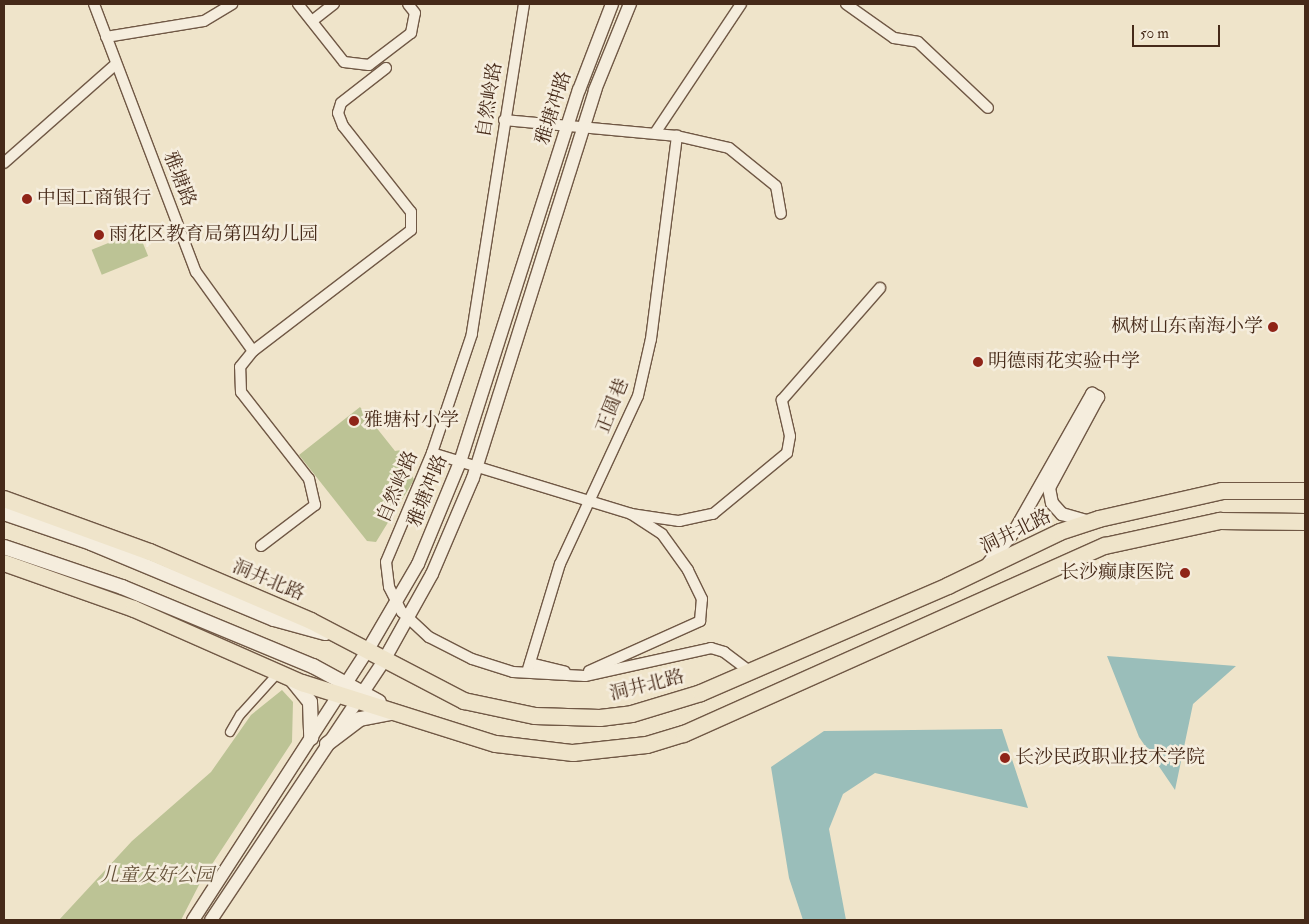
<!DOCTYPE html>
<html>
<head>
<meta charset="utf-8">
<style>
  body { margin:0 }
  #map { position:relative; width:1309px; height:924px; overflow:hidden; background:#efe4ca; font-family:"IM FELL Double Pica","Noto Serif SC",serif }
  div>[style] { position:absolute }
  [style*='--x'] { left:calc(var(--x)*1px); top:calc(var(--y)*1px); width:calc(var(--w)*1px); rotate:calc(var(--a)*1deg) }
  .green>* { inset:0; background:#bcc395; transform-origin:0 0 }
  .water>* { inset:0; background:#9abeba }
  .roads { filter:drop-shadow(1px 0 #705845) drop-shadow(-1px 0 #705845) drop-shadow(0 1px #705845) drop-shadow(0 -1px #705845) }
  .pedestrian>* { height:8px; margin:-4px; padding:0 4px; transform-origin:4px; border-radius:4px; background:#f5eddd }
  .minor>* { height:10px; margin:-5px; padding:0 5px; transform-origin:5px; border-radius:5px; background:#f5eddd }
  .tertiary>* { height:12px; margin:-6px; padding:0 6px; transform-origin:6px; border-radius:6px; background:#f5eddd }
  .secondary>* { height:14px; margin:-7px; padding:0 7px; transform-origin:7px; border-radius:7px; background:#f5eddd }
  .primary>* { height:16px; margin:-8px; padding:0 8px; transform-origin:8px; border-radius:8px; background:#efe4ca }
  .dots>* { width:14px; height:14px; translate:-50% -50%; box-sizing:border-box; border:2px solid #f5eddd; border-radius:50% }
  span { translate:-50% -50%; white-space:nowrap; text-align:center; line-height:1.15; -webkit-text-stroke:5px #f5eddd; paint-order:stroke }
  .street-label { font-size:19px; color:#462a19 }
  .poi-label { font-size:19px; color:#462a19 }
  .left { translate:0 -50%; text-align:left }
  .right { translate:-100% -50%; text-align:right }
  .park-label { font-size:19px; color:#645038; font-style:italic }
  .frame { position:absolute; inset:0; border:5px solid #462a19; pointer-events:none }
  .scale { position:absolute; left:1132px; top:25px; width:88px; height:22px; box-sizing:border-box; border:2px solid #462a19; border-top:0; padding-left:6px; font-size:15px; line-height:18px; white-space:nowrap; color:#462a19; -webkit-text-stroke:4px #f5eddd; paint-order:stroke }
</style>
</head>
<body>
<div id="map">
  <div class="green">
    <div style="left:138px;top:231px;width:27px;height:50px;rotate:68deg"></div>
    <div style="clip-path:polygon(360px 407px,395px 451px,401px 450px,414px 480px,376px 542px,367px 541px,299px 455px)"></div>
    <div style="clip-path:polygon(282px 690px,293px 702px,292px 742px,201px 881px,181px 920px,59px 920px,132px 841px,211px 772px,251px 715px)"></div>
  </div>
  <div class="water">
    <div style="clip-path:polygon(1107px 656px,1236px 666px,1193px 704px,1175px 790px,1139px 737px)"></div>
    <div style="clip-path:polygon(1002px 729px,1028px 808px,875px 773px,843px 794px,829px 829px,846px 920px,803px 920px,789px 878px,771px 767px,824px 731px)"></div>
  </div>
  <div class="roads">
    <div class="pedestrian">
      <div style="--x:230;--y:732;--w:20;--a:-60"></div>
      <div style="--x:240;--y:715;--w:57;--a:-47.9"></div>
    </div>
    <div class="minor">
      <div style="--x:94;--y:4;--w:287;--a:69.2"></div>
      <div style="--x:196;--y:272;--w:97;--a:54.2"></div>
      <div style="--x:298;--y:4;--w:74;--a:51.6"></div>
      <div style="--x:344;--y:62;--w:25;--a:7"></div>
      <div style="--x:369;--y:65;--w:53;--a:-37.3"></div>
      <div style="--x:411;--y:33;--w:20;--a:-79"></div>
      <div style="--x:415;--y:13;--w:11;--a:-128"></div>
      <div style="--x:524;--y:4;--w:334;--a:99"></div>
      <div style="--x:472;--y:334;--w:126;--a:108.6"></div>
      <div style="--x:432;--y:453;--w:118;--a:112.9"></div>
      <div style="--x:386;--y:562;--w:25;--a:83"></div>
      <div style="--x:389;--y:587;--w:28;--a:63"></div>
      <div style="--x:402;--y:612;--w:37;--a:43"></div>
      <div style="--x:429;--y:637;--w:48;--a:27.1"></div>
      <div style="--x:472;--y:659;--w:43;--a:17.6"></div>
      <div style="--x:513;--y:672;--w:72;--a:3.2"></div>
      <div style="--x:585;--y:676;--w:129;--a:-12.5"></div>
      <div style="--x:711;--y:648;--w:14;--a:17"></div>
      <div style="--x:724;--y:652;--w:35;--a:37"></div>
      <div style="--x:846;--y:4;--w:59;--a:35.3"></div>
      <div style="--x:894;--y:38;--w:24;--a:9"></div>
      <div style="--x:918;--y:42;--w:96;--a:43.3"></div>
      <div style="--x:312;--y:21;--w:28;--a:-38"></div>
      <div style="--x:106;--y:37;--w:99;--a:-9.3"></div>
      <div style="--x:204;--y:21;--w:33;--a:-31"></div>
      <div style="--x:504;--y:120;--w:174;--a:5.3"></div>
      <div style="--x:677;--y:136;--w:53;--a:13"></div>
      <div style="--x:729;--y:148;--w:60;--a:39"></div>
      <div style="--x:776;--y:186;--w:28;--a:80"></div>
      <div style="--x:655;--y:133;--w:155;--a:-56.3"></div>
      <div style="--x:4;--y:163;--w:149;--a:-41.5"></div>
      <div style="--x:432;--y:453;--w:208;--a:17"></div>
      <div style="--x:261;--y:546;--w:68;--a:-37.2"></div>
      <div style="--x:315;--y:505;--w:27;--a:-103"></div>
      <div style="--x:309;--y:479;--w:110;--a:-128"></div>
      <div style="--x:241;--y:392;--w:25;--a:-92"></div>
      <div style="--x:240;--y:367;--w:21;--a:-51"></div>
      <div style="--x:253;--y:351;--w:199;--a:-37.4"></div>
      <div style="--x:411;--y:230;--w:18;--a:-90"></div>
      <div style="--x:411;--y:212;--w:110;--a:-128.3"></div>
      <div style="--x:343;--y:126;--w:14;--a:-111"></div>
      <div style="--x:338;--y:113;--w:10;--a:-73"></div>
      <div style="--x:341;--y:103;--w:57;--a:-37.9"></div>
      <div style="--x:530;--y:663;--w:36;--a:14"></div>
      <div style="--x:528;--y:669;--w:110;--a:-73.1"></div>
      <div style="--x:560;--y:564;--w:185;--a:-65.1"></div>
      <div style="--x:638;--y:396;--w:58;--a:-77.2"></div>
      <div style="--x:651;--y:339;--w:205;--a:-82.7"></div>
      <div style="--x:589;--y:671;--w:122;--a:-24.2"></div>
      <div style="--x:700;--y:621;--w:22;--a:-85"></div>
      <div style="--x:702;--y:599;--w:32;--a:-116"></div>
      <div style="--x:688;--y:570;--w:44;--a:-125.8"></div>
      <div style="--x:662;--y:534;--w:37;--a:-147"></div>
      <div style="--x:631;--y:514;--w:49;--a:8.3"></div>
      <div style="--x:679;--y:521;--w:35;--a:-12"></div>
      <div style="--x:713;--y:514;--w:96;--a:-39.5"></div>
      <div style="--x:787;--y:453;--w:17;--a:-80"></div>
      <div style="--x:790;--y:436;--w:37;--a:-103"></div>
      <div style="--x:782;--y:400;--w:149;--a:-48.8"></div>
    </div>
    <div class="tertiary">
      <div style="--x:986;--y:566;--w:44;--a:-50.5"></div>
      <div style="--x:1014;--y:532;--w:159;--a:-60.5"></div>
      <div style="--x:1092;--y:394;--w:7;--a:27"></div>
      <div style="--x:1098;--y:397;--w:103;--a:118.3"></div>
      <div style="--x:1049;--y:488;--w:15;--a:79"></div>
      <div style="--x:1052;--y:503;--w:15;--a:48"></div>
      <div style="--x:1062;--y:514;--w:29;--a:16"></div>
      <div style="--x:193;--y:920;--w:318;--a:-57.1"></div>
      <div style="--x:366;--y:653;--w:103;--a:-59.7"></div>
      <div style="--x:418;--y:564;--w:110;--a:-67.6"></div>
      <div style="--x:460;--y:462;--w:391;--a:-72.3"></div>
      <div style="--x:579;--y:90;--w:92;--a:-69"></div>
      <div style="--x:211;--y:920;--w:310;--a:-56.3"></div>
      <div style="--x:383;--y:662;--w:101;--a:-60.9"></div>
      <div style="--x:432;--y:574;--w:104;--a:-66.9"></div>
      <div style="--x:473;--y:478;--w:407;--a:-72.5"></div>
      <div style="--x:595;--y:90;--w:93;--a:-67.9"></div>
    </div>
    <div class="secondary">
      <div style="--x:4;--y:513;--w:92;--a:19"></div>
      <div style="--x:91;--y:543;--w:198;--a:22.6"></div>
      <div style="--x:274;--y:619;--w:53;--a:15.4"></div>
      <div style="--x:4;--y:547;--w:125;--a:18.7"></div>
      <div style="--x:122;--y:587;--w:207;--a:22.5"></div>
      <div style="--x:313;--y:666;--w:75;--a:28.6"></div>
      <div style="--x:293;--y:681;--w:27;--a:51"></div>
      <div style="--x:310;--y:702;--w:36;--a:88"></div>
      <div style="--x:327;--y:744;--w:41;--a:-37.1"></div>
      <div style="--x:360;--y:719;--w:33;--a:-11"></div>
    </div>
    <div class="primary">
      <div style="--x:4;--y:499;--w:155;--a:20"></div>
      <div style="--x:150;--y:552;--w:175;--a:23.2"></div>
      <div style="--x:311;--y:621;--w:173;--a:27.6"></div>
      <div style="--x:464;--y:701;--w:73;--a:11.9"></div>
      <div style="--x:535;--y:716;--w:65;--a:1.8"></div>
      <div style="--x:600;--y:718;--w:32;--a:-7"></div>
      <div style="--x:632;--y:714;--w:72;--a:-16.9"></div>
      <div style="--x:701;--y:693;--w:269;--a:-23.4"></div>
      <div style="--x:948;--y:586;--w:124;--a:-25.7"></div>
      <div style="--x:1060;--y:532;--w:41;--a:-18.4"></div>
      <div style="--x:1099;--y:519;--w:126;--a:-12.8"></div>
      <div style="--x:1222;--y:491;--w:83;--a:0"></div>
      <div style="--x:4;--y:563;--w:138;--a:19.5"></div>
      <div style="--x:134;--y:609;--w:184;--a:23.8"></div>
      <div style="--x:302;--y:683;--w:203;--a:17.5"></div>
      <div style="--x:496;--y:744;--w:78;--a:6.7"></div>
      <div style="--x:573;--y:753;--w:74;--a:-6.2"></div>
      <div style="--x:647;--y:745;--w:39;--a:-17"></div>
      <div style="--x:684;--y:734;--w:461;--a:-24.1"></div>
      <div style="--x:1105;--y:546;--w:118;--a:-12.3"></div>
      <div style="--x:1220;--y:521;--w:85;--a:0.7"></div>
    </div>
  </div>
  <div class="dots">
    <div style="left:27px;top:199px;background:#8f2418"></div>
    <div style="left:99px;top:235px;background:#8f2418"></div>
    <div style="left:1273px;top:327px;background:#8f2418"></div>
    <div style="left:978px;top:362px;background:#8f2418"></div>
    <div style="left:354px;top:421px;background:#8f2418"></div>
    <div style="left:1185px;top:573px;background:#8f2418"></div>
    <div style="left:1005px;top:758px;background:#8f2418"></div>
  </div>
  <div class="street-label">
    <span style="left:490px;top:100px;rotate:-81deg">自然岭路</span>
    <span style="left:554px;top:108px;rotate:-72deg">雅塘冲路</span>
    <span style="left:179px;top:179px;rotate:69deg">雅塘路</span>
    <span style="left:613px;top:406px;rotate:-68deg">正圆巷</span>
    <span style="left:398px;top:487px;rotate:-67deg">自然岭路</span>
    <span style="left:428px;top:491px;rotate:-68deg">雅塘冲路</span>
    <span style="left:1016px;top:532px;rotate:-26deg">洞井北路</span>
    <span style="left:268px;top:581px;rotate:23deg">洞井北路</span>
    <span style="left:647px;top:686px;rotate:-14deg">洞井北路</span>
  </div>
  <div class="poi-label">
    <span class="left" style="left:37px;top:199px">中国工商银行</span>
    <span class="left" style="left:109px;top:235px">雨花区教育局第四幼儿园</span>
    <span class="right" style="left:1263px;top:327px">枫树山东南海小学</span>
    <span class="left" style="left:988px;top:362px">明德雨花实验中学</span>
    <span class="left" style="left:364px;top:421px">雅塘村小学</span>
    <span class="right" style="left:1174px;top:573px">长沙癫康医院</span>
    <span class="left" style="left:1015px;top:758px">长沙民政职业技术学院</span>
  </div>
  <div class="park-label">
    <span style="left:157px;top:876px">儿童友好公园</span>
  </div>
  <div class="frame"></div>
  <div class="scale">50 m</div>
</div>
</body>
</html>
